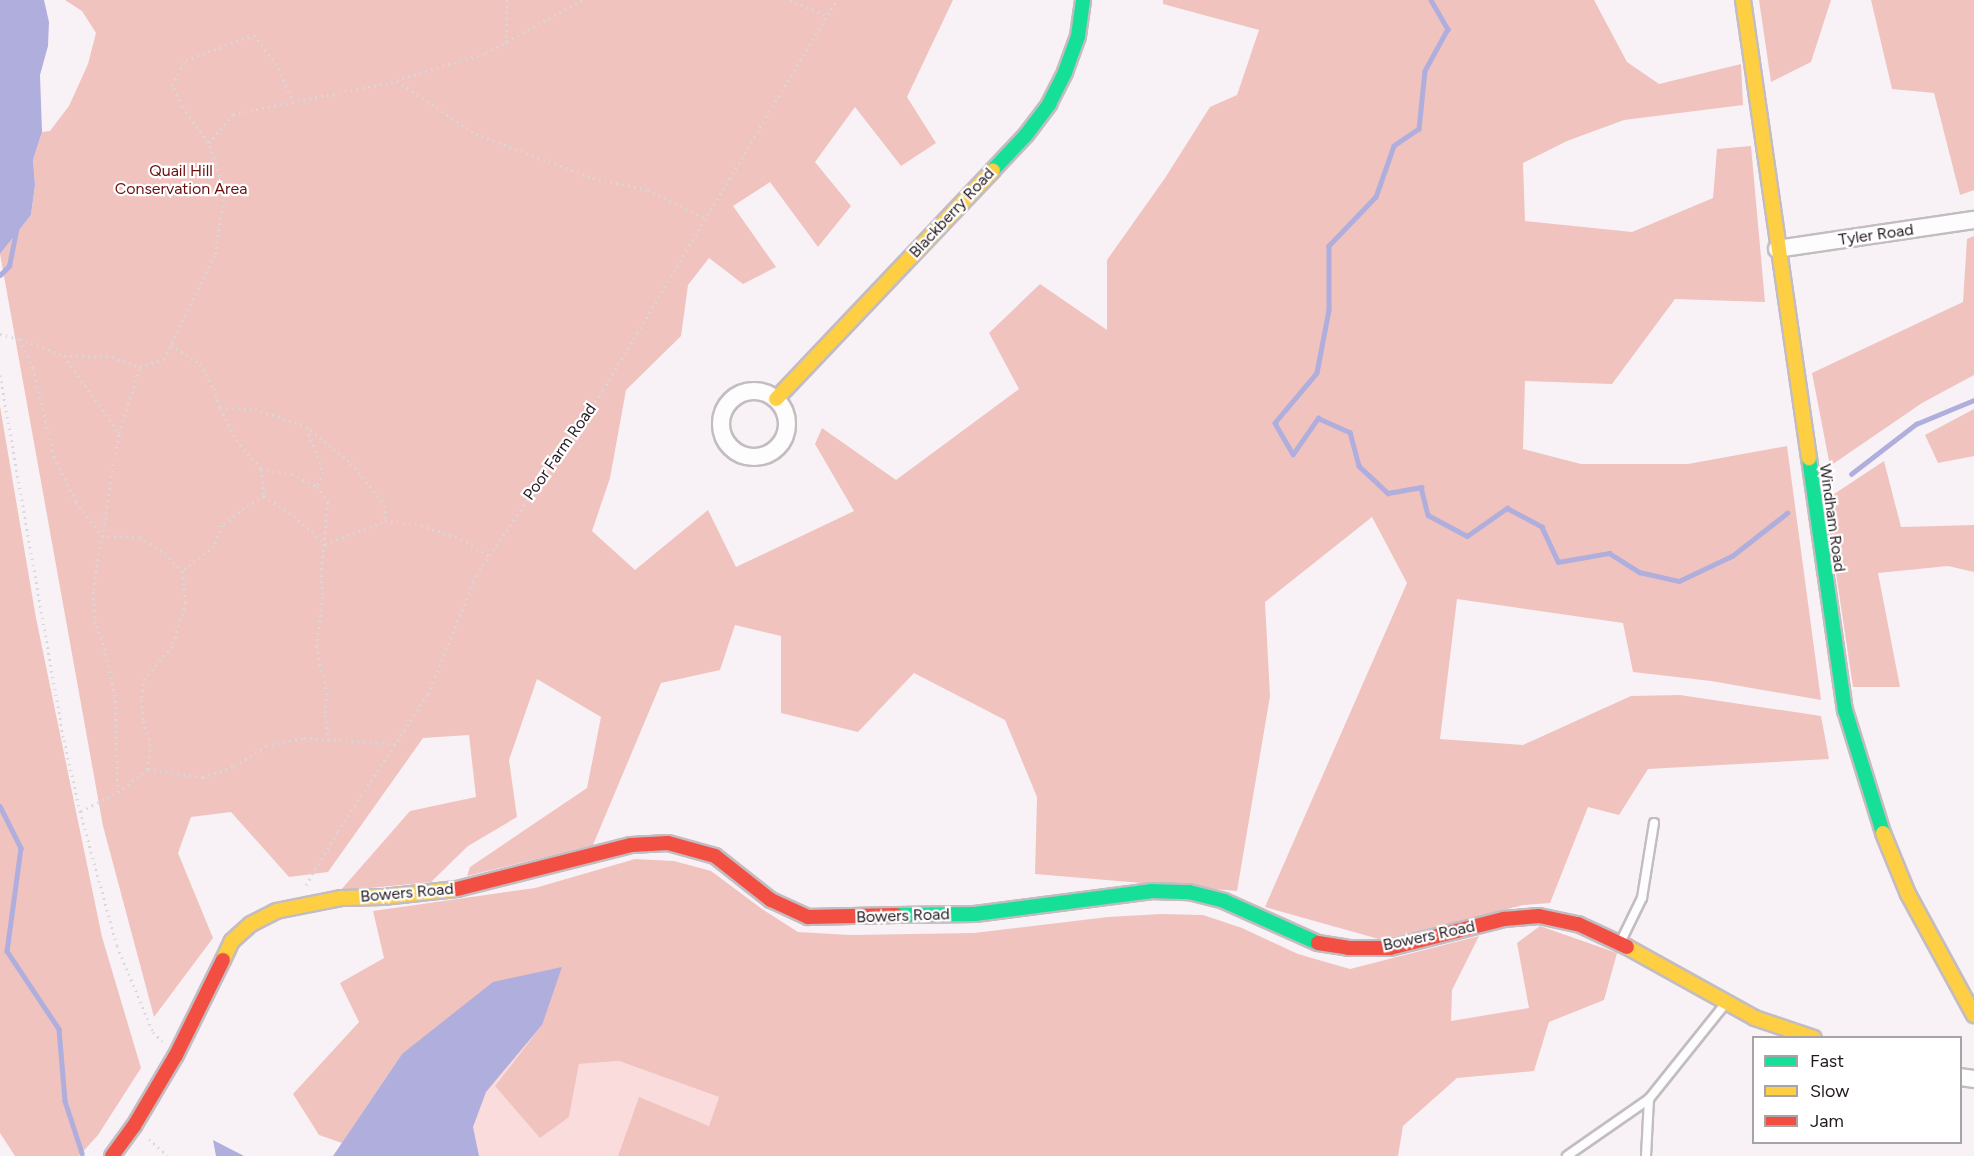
<!DOCTYPE html>
<html>
<head>
<meta charset="utf-8">
<style>
  body { margin:0 }
  #map { position:relative; width:1974px; height:1156px; overflow:hidden; background:#f8f2f7; font-family:Figtree,sans-serif }
  div>[style] { position:absolute }
  [style*='--x'] { left:calc(var(--x)*1px); top:calc(var(--y)*1px); width:calc(var(--w)*1px); rotate:calc(var(--a)*1deg) }
  .green>* { inset:0; background:#f9dcdb }
  .forest>* { inset:0; background:#f0c3bf }
  .water>* { inset:0; background:#afaedd }
  .stream>* { height:4.5px; margin:-2.25px; padding:0 2.25px; transform-origin:2.25px; border-radius:2.25px; background:#afaedd }
  .path>* { height:3px; margin-top:-1.5px; transform-origin:0; background:repeating-linear-gradient(90deg,#d9d8d9 0 1.5px,transparent 0 6px) }
  .roads { filter:drop-shadow(2px 0 #c3bcc1) drop-shadow(-2px 0 #c3bcc1) drop-shadow(0 2px #c3bcc1) drop-shadow(0 -2px #c3bcc1) }
  .lane>* { height:8px; margin:-4px; padding:0 4px; transform-origin:4px; border-radius:4px; background:#fefdfe }
  .street>* { height:16px; margin:-8px; padding:0 8px; transform-origin:8px; border-radius:8px; background:#fefdfe }
  .street>.ring { margin:-8px; padding:0; box-sizing:content-box; background:none; border:16px solid #fefdfe; border-radius:50% }
  .fast>* { height:14px; margin:-7px; padding:0 7px; transform-origin:7px; border-radius:7px; background:#16e098 }
  .slow>* { height:14px; margin:-7px; padding:0 7px; transform-origin:7px; border-radius:7px; background:#ffcf43 }
  .jam>* { height:14px; margin:-7px; padding:0 7px; transform-origin:7px; border-radius:7px; background:#f24e42 }
  span { translate:-50% -50%; white-space:nowrap; text-align:center; line-height:1.15; -webkit-text-stroke:4.5px #fff; paint-order:stroke }
  .park-label { font-size:16px; color:#6b0f0f }
  .street-label { font-size:16px; color:#231a21 }
  .legend { position:absolute; left:1752px; top:1036px; width:210px; height:108px; box-sizing:border-box; background:#fff; border:2px solid #a7a3a6; margin:0; padding:8px 10px; list-style:none; font-size:18px; color:#231a21 }
  .legend li { display:flex; align-items:center; gap:12px; height:30px }
  .legend b { width:30px; border:2px solid #a7a3a6 }
</style>
</head>
<body>
<div id="map">
  <div class="green">
    <div style="clip-path:polygon(542px 1025px,495px 1086px,569px 1117px,579px 1064px,619px 1061px,719px 1097px,709px 1126px,639px 1098px,618px 1156px,333px 1156px)"></div>
  </div>
  <div class="forest">
    <div style="clip-path:polygon(65px 0,953px 0,907px 97px,936px 143px,901px 166px,855px 107px,815px 162px,851px 206px,818px 247px,770px 182px,733px 206px,776px 267px,743px 284px,709px 258px,688px 285px,681px 336px,626px 390px,610px 478px,592px 531px,635px 570px,708px 510px,736px 567px,854px 511px,815px 444px,822px 428px,896px 480px,1019px 389px,989px 333px,1040px 284px,1107px 330px,1107px 260px,1165px 178px,1210px 107px,1237px 95px,1259px 30px,1163px 4px,1163px 0,1594px 0,1627px 62px,1659px 84px,1741px 64px,1743px 105px,1624px 120px,1567px 141px,1523px 163px,1525px 221px,1632px 232px,1713px 198px,1717px 149px,1751px 146px,1765px 302px,1675px 299px,1612px 384px,1525px 381px,1523px 449px,1581px 464px,1688px 464px,1787px 446px,1821px 700px,1711px 681px,1633px 672px,1623px 623px,1457px 599px,1440px 739px,1523px 745px,1631px 696px,1680px 695px,1821px 716px,1829px 759px,1648px 769px,1619px 815px,1588px 807px,1550px 903px,1523px 905px,1386px 941px,1265px 907px,1407px 583px,1372px 517px,1265px 602px,1270px 696px,1237px 891px,1035px 874px,1037px 797px,1005px 720px,914px 673px,858px 732px,781px 713px,781px 636px,735px 625px,720px 670px,661px 683px,593px 845px,467px 876px,470px 867px,587px 788px,601px 717px,537px 679px,509px 760px,517px 817px,468px 846px,431px 882px,340px 891px,410px 811px,476px 797px,469px 735px,423px 738px,328px 872px,289px 877px,231px 812px,191px 817px,178px 853px,213px 938px,154px 1017px,103px 826px,0 254px,31px 215px,35px 185px,33px 160px,42px 132px,50px 131px,69px 106px,88px 64px,96px 33px,82px 11px)"></div>
    <div style="clip-path:polygon(1759px 0,1831px 0,1811px 62px,1771px 82px)"></div>
    <div style="clip-path:polygon(1871px 0,1974px 0,1974px 190px,1960px 195px,1934px 93px,1892px 89px)"></div>
    <div style="clip-path:polygon(1974px 236px,1974px 375px,1922px 403px,1830px 466px,1812px 373px,1963px 302px,1967px 239px)"></div>
    <div style="clip-path:polygon(0 406px,36px 618px,102px 937px,141px 1068px,98px 1135px,79px 1156px,15px 1156px,0 1133px)"></div>
    <div style="clip-path:polygon(1974px 409px,1974px 456px,1938px 463px,1925px 435px)"></div>
    <div style="clip-path:polygon(1884px 461px,1901px 527px,1974px 525px,1974px 572px,1948px 566px,1878px 573px,1900px 687px,1853px 687px,1825px 500px)"></div>
    <div style="clip-path:polygon(635px 859px,674px 861px,711px 871px,762px 909px,798px 932px,850px 935px,974px 933px,1108px 917px,1161px 914px,1203px 915px,1242px 928px,1298px 954px,1350px 969px,1479px 936px,1452px 990px,1451px 1021px,1529px 1008px,1517px 943px,1540px 926px,1617px 953px,1604px 1000px,1549px 1022px,1534px 1071px,1457px 1078px,1403px 1126px,1398px 1156px,618px 1156px,639px 1097px,709px 1126px,719px 1097px,619px 1061px,579px 1064px,569px 1117px,540px 1138px,495px 1086px,542px 1025px,402px 1054px,342px 1143px,319px 1135px,293px 1094px,359px 1022px,340px 983px,384px 958px,373px 911px,535px 888px)"></div>
  </div>
  <div class="water">
    <div style="clip-path:polygon(0 0,44px 0,49px 22px,48px 46px,40px 75px,42px 132px,33px 160px,35px 185px,31px 215px,0 254px)"></div>
    <div style="clip-path:polygon(562px 967px,542px 1025px,486px 1092px,473px 1127px,479px 1156px,333px 1156px,402px 1054px,493px 982px)"></div>
    <div style="clip-path:polygon(213px 1140px,244px 1156px,216px 1156px)"></div>
  </div>
  <div class="stream">
    <div style="--x:1431;--y:0;--w:34;--a:60"></div>
    <div style="--x:1448;--y:29;--w:48;--a:118.7"></div>
    <div style="--x:1425;--y:71;--w:58;--a:95.9"></div>
    <div style="--x:1419;--y:129;--w:30;--a:146"></div>
    <div style="--x:1394;--y:146;--w:54;--a:109.4"></div>
    <div style="--x:1376;--y:197;--w:68;--a:133.8"></div>
    <div style="--x:1329;--y:246;--w:64;--a:90"></div>
    <div style="--x:1329;--y:310;--w:64;--a:100.8"></div>
    <div style="--x:1317;--y:373;--w:65;--a:130"></div>
    <div style="--x:1275;--y:423;--w:36;--a:60"></div>
    <div style="--x:1293;--y:454;--w:44;--a:-55.2"></div>
    <div style="--x:1318;--y:418;--w:35;--a:24"></div>
    <div style="--x:1350;--y:432;--w:35;--a:75"></div>
    <div style="--x:1359;--y:466;--w:40;--a:43"></div>
    <div style="--x:1388;--y:493;--w:34;--a:-10"></div>
    <div style="--x:1421;--y:487;--w:29;--a:76"></div>
    <div style="--x:1428;--y:515;--w:44;--a:28.3"></div>
    <div style="--x:1467;--y:536;--w:49;--a:-35"></div>
    <div style="--x:1507;--y:508;--w:40;--a:28"></div>
    <div style="--x:1542;--y:527;--w:38;--a:65"></div>
    <div style="--x:1558;--y:562;--w:52;--a:-10"></div>
    <div style="--x:1609;--y:553;--w:36;--a:32"></div>
    <div style="--x:1639;--y:572;--w:41;--a:12.7"></div>
    <div style="--x:1679;--y:581;--w:59;--a:-25.3"></div>
    <div style="--x:1732;--y:556;--w:70;--a:-38"></div>
    <div style="--x:0;--y:275;--w:13;--a:-45"></div>
    <div style="--x:9;--y:266;--w:41;--a:-78.7"></div>
    <div style="--x:1851;--y:474;--w:82;--a:-37.6"></div>
    <div style="--x:1916;--y:424;--w:63;--a:-22.5"></div>
    <div style="--x:0;--y:806;--w:47;--a:63.4"></div>
    <div style="--x:21;--y:848;--w:104;--a:97.7"></div>
    <div style="--x:7;--y:951;--w:94;--a:56.3"></div>
    <div style="--x:59;--y:1029;--w:72;--a:85.2"></div>
    <div style="--x:65;--y:1101;--w:55;--a:71.9"></div>
  </div>
  <div class="path">
    <div style="--x:790;--y:0;--w:39;--a:23"></div>
    <div style="--x:506;--y:43;--w:43;--a:-88.7"></div>
    <div style="--x:397;--y:81;--w:95;--a:33.9"></div>
    <div style="--x:476;--y:134;--w:125;--a:20.6"></div>
    <div style="--x:593;--y:178;--w:56;--a:12.3"></div>
    <div style="--x:648;--y:190;--w:64;--a:26.2"></div>
    <div style="--x:208;--y:142;--w:44;--a:-125.8"></div>
    <div style="--x:182;--y:106;--w:23;--a:-115"></div>
    <div style="--x:172;--y:85;--w:29;--a:-61"></div>
    <div style="--x:186;--y:60;--w:72;--a:-20.2"></div>
    <div style="--x:254;--y:35;--w:36;--a:52"></div>
    <div style="--x:276;--y:63;--w:42;--a:65.9"></div>
    <div style="--x:0;--y:334;--w:21;--a:14"></div>
    <div style="--x:20;--y:339;--w:47;--a:21.1"></div>
    <div style="--x:64;--y:356;--w:48;--a:1.2"></div>
    <div style="--x:112;--y:357;--w:30;--a:20"></div>
    <div style="--x:140;--y:367;--w:25;--a:-18"></div>
    <div style="--x:164;--y:359;--w:117;--a:-64.1"></div>
    <div style="--x:215;--y:254;--w:62;--a:-80.7"></div>
    <div style="--x:225;--y:193;--w:52;--a:-107.7"></div>
    <div style="--x:209;--y:143;--w:38;--a:-50"></div>
    <div style="--x:233;--y:114;--w:161;--a:-11.4"></div>
    <div style="--x:391;--y:82;--w:99;--a:-17"></div>
    <div style="--x:486;--y:53;--w:110;--a:-28.9"></div>
    <div style="--x:20;--y:339;--w:32;--a:66"></div>
    <div style="--x:33;--y:368;--w:91;--a:76.7"></div>
    <div style="--x:54;--y:457;--w:50;--a:63.9"></div>
    <div style="--x:76;--y:502;--w:43;--a:52.6"></div>
    <div style="--x:102;--y:536;--w:38;--a:2"></div>
    <div style="--x:140;--y:537;--w:30;--a:33"></div>
    <div style="--x:165;--y:553;--w:25;--a:47"></div>
    <div style="--x:182;--y:571;--w:31;--a:83"></div>
    <div style="--x:186;--y:602;--w:46;--a:107.7"></div>
    <div style="--x:172;--y:646;--w:42;--a:130.2"></div>
    <div style="--x:145;--y:678;--w:22;--a:100"></div>
    <div style="--x:141;--y:700;--w:21;--a:85"></div>
    <div style="--x:143;--y:721;--w:24;--a:71"></div>
    <div style="--x:151;--y:744;--w:25;--a:97"></div>
    <div style="--x:171;--y:345;--w:35;--a:33"></div>
    <div style="--x:200;--y:364;--w:28;--a:60"></div>
    <div style="--x:214;--y:388;--w:21;--a:73"></div>
    <div style="--x:220;--y:408;--w:36;--a:63"></div>
    <div style="--x:236;--y:440;--w:38;--a:49"></div>
    <div style="--x:261;--y:469;--w:27;--a:84"></div>
    <div style="--x:264;--y:496;--w:23;--a:149"></div>
    <div style="--x:244;--y:508;--w:28;--a:142"></div>
    <div style="--x:222;--y:525;--w:22;--a:111"></div>
    <div style="--x:214;--y:546;--w:41;--a:142"></div>
    <div style="--x:64;--y:356;--w:95;--a:54.5"></div>
    <div style="--x:0;--y:375;--w:371;--a:80.1"></div>
    <div style="--x:64;--y:740;--w:73;--a:77.3"></div>
    <div style="--x:80;--y:811;--w:140;--a:74.7"></div>
    <div style="--x:117;--y:946;--w:93;--a:67.3"></div>
    <div style="--x:153;--y:1032;--w:13;--a:45"></div>
    <div style="--x:220;--y:408;--w:35;--a:2"></div>
    <div style="--x:255;--y:409;--w:54;--a:18.4"></div>
    <div style="--x:306;--y:426;--w:58;--a:39.4"></div>
    <div style="--x:351;--y:463;--w:54;--a:51"></div>
    <div style="--x:385;--y:505;--w:16;--a:90"></div>
    <div style="--x:385;--y:521;--w:36;--a:6"></div>
    <div style="--x:421;--y:525;--w:42;--a:19.3"></div>
    <div style="--x:461;--y:539;--w:33;--a:31"></div>
    <div style="--x:307;--y:428;--w:47;--a:70"></div>
    <div style="--x:323;--y:472;--w:15;--a:113"></div>
    <div style="--x:261;--y:469;--w:31;--a:9"></div>
    <div style="--x:292;--y:474;--w:28;--a:26"></div>
    <div style="--x:317;--y:486;--w:19;--a:55"></div>
    <div style="--x:328;--y:502;--w:73;--a:95.5"></div>
    <div style="--x:321;--y:575;--w:22;--a:85"></div>
    <div style="--x:323;--y:597;--w:49;--a:98.1"></div>
    <div style="--x:316;--y:646;--w:48;--a:76.8"></div>
    <div style="--x:327;--y:693;--w:22;--a:95"></div>
    <div style="--x:325;--y:715;--w:26;--a:83"></div>
    <div style="--x:264;--y:496;--w:36;--a:34"></div>
    <div style="--x:294;--y:516;--w:42;--a:42.1"></div>
    <div style="--x:325;--y:544;--w:64;--a:-21"></div>
    <div style="--x:118;--y:792;--w:96;--a:-91.8"></div>
    <div style="--x:115;--y:696;--w:47;--a:-102.3"></div>
    <div style="--x:105;--y:650;--w:29;--a:-110"></div>
    <div style="--x:95;--y:623;--w:33;--a:-93"></div>
    <div style="--x:93;--y:590;--w:159;--a:-80.6"></div>
    <div style="--x:119;--y:433;--w:69;--a:-72.3"></div>
    <div style="--x:81;--y:811;--w:42;--a:-27.2"></div>
    <div style="--x:118;--y:792;--w:38;--a:-37"></div>
    <div style="--x:148;--y:769;--w:56;--a:8.3"></div>
    <div style="--x:203;--y:777;--w:34;--a:-19"></div>
    <div style="--x:235;--y:766;--w:37;--a:-33"></div>
    <div style="--x:266;--y:746;--w:39;--a:-12"></div>
    <div style="--x:304;--y:738;--w:92;--a:3.7"></div>
    <div style="--x:306;--y:885;--w:63;--a:-59.3"></div>
    <div style="--x:338;--y:831;--w:164;--a:-56.7"></div>
    <div style="--x:428;--y:694;--w:128;--a:-68"></div>
    <div style="--x:476;--y:575;--w:224;--a:-55.5"></div>
    <div style="--x:603;--y:390;--w:454;--a:-59.1"></div>
    <div style="--x:149;--y:1139;--w:25;--a:42"></div>
  </div>
  <div class="roads">
    <div class="lane">
      <div style="--x:1621;--y:941;--w:48;--a:-64"></div>
      <div style="--x:1642;--y:898;--w:76;--a:-80.9"></div>
      <div style="--x:1567;--y:1156;--w:100;--a:-34.8"></div>
      <div style="--x:1649;--y:1099;--w:123;--a:-51.3"></div>
      <div style="--x:1646;--y:1156;--w:57;--a:-87"></div>
    </div>
    <div class="street">
      <div style="--x:1777;--y:249;--w:199;--a:-8.4"></div>
      <div class="ring" style="left:721px;top:391px;width:50px;height:50px"></div>
      <div style="--x:1960;--y:1077;--w:14;--a:8"></div>
    </div>
    <div class="fast">
      <div style="--x:993;--y:170;--w:48;--a:-46.7"></div>
      <div style="--x:1026;--y:135;--w:39;--a:-53"></div>
      <div style="--x:1049;--y:104;--w:36;--a:-63"></div>
      <div style="--x:1065;--y:72;--w:38;--a:-70"></div>
      <div style="--x:1078;--y:36;--w:36;--a:-82"></div>
      <div style="--x:1809;--y:458;--w:255;--a:81.9"></div>
      <div style="--x:1845;--y:710;--w:129;--a:72.8"></div>
      <div style="--x:896;--y:915;--w:79;--a:-0.7"></div>
      <div style="--x:975;--y:914;--w:177;--a:-7.4"></div>
      <div style="--x:1151;--y:891;--w:38;--a:2"></div>
      <div style="--x:1189;--y:892;--w:36;--a:14"></div>
      <div style="--x:1224;--y:901;--w:103;--a:24.1"></div>
    </div>
    <div class="slow">
      <div style="--x:1743;--y:0;--w:463;--a:81.8"></div>
      <div style="--x:776;--y:399;--w:315;--a:-46.5"></div>
      <div style="--x:1883;--y:833;--w:66;--a:67.7"></div>
      <div style="--x:1908;--y:894;--w:138;--a:61.4"></div>
      <div style="--x:1627;--y:947;--w:146;--a:29"></div>
      <div style="--x:1755;--y:1018;--w:62;--a:18.7"></div>
      <div style="--x:223;--y:960;--w:21;--a:-65"></div>
      <div style="--x:232;--y:941;--w:25;--a:-42"></div>
      <div style="--x:251;--y:924;--w:28;--a:-27"></div>
      <div style="--x:276;--y:911;--w:66;--a:-11.3"></div>
      <div style="--x:341;--y:898;--w:42;--a:-1.4"></div>
      <div style="--x:383;--y:897;--w:74;--a:-6.2"></div>
    </div>
    <div class="jam">
      <div style="--x:457;--y:889;--w:179;--a:-14.2"></div>
      <div style="--x:631;--y:845;--w:37;--a:-3"></div>
      <div style="--x:668;--y:843;--w:49;--a:15.5"></div>
      <div style="--x:715;--y:856;--w:71;--a:38.2"></div>
      <div style="--x:771;--y:900;--w:41;--a:24.7"></div>
      <div style="--x:808;--y:917;--w:88;--a:-1.3"></div>
      <div style="--x:1318;--y:943;--w:30;--a:9"></div>
      <div style="--x:1348;--y:948;--w:42;--a:0"></div>
      <div style="--x:1390;--y:948;--w:118;--a:-14.3"></div>
      <div style="--x:1504;--y:919;--w:35;--a:-5"></div>
      <div style="--x:1539;--y:916;--w:40;--a:12"></div>
      <div style="--x:1578;--y:924;--w:54;--a:25.1"></div>
      <div style="--x:112;--y:1156;--w:37;--a:-54"></div>
      <div style="--x:134;--y:1126;--w:82;--a:-59.4"></div>
      <div style="--x:176;--y:1055;--w:106;--a:-63.7"></div>
    </div>
  </div>
  <div class="park-label">
    <span style="left:181px;top:180px">Quail Hill<br>Conservation Area</span>
  </div>
  <div class="street-label">
    <span style="left:952px;top:213px;rotate:-47deg">Blackberry Road</span>
    <span style="left:1876px;top:235px;rotate:-8deg">Tyler Road</span>
    <span style="left:560px;top:452px;rotate:-55deg">Poor Farm Road</span>
    <span style="left:1832px;top:518px;rotate:82deg">Windham Road</span>
    <span style="left:407px;top:893px;rotate:-5deg">Bowers Road</span>
    <span style="left:903px;top:916px;rotate:-2deg">Bowers Road</span>
    <span style="left:1429px;top:936px;rotate:-12deg">Bowers Road</span>
  </div>
  <ul class="legend">
  <li><b style="height:8px;background:#16e098"></b>Fast</li>
  <li><b style="height:8px;background:#ffcf43"></b>Slow</li>
  <li><b style="height:8px;background:#f24e42"></b>Jam</li>
  </ul>
</div>
</body>
</html>
